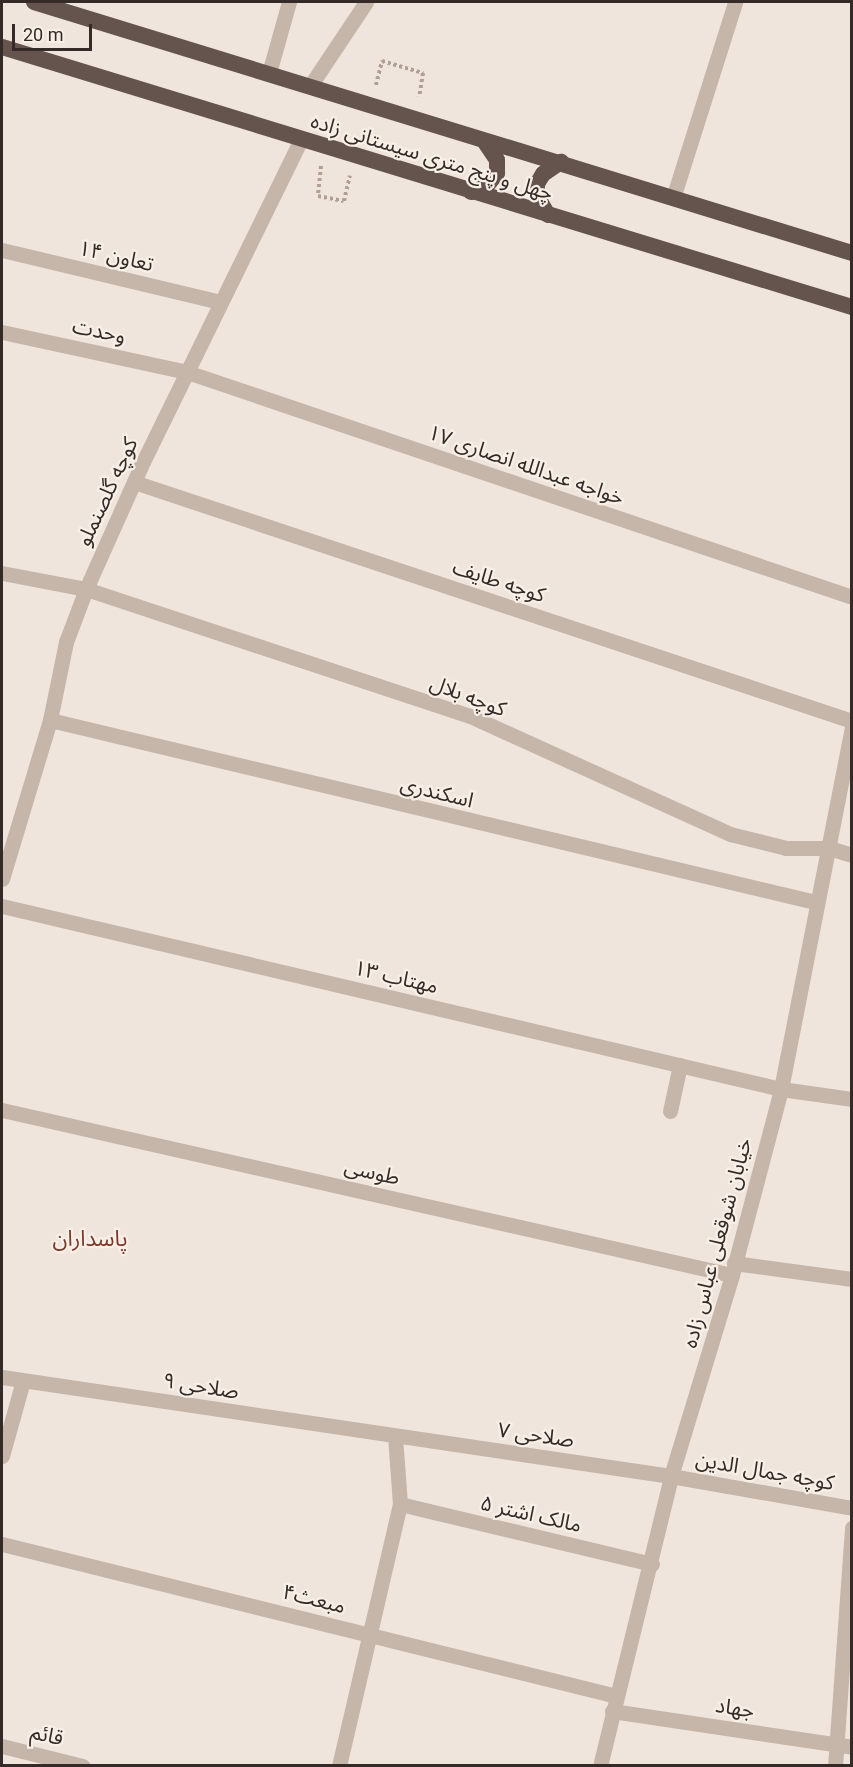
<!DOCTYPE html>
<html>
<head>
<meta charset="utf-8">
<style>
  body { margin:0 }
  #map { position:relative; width:853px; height:1767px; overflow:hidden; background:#efe5dc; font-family:Roboto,"Noto Sans Arabic",sans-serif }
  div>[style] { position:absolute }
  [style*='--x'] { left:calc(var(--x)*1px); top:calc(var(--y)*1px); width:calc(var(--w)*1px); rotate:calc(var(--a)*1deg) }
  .path>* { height:4px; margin-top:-2px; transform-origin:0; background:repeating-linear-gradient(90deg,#b29f93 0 3px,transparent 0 6px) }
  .minor>* { height:15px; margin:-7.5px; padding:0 7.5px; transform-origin:7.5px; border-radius:7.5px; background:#c6b5a9 }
  .trunk>* { height:16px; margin:-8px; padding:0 8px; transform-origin:8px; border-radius:8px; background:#64544d }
  span { translate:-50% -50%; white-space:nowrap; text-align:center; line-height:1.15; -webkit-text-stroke:4.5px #f8efe7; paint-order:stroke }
  .street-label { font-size:21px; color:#342b28 }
  .neighbourhood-label { font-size:22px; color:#7c3828 }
  .frame { position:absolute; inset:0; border:3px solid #342b28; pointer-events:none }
  .scale { position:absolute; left:12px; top:24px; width:80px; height:27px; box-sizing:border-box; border:3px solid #342b28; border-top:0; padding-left:8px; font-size:18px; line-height:21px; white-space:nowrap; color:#342b28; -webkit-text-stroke:4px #f8efe7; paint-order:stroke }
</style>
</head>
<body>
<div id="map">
  <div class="path">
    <div style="--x:376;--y:85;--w:25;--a:-76"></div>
    <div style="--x:382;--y:61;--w:43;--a:16.3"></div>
    <div style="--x:423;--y:73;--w:24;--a:99"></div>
    <div style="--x:321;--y:166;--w:30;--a:96"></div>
    <div style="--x:318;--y:196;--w:26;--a:11"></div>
    <div style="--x:344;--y:201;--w:26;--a:-77"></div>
  </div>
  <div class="minor">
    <div style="--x:269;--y:73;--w:74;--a:-74.3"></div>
    <div style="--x:310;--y:86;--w:101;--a:-56.3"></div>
    <div style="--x:673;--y:198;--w:206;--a:-72.4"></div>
    <div style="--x:2;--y:250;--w:225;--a:13.4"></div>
    <div style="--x:2;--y:332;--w:189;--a:12.2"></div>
    <div style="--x:187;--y:372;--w:702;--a:18.69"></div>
    <div style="--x:134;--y:482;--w:757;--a:18.41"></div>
    <div style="--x:2;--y:573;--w:86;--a:10.8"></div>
    <div style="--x:86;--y:589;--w:404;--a:18.3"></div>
    <div style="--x:470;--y:716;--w:286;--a:24.4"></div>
    <div style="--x:730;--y:834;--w:58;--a:14"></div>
    <div style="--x:786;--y:848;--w:43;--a:0"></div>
    <div style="--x:829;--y:848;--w:24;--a:17"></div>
    <div style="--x:50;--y:720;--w:786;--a:13.38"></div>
    <div style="--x:2;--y:879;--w:166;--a:-73.2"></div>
    <div style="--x:50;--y:720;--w:80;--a:-78.4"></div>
    <div style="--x:66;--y:642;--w:57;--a:-69.3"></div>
    <div style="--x:86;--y:589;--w:133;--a:-65.9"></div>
    <div style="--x:140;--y:468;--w:364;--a:-63.9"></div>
    <div style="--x:2;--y:906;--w:800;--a:13.22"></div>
    <div style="--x:781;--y:1089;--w:72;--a:8"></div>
    <div style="--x:2;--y:1110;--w:748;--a:12.74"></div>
    <div style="--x:670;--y:1111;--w:47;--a:-77.7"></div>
    <div style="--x:734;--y:1263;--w:119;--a:7.7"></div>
    <div style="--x:2;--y:1377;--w:676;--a:8.42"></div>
    <div style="--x:671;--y:1476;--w:184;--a:10"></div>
    <div style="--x:2;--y:1456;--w:78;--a:-74.4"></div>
    <div style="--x:400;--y:1504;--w:259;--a:13.4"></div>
    <div style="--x:2;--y:1544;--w:633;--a:13.9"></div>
    <div style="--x:612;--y:1711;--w:243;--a:8.5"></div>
    <div style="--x:2;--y:1746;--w:83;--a:13.9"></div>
    <div style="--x:339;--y:1766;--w:269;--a:-76.9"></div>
    <div style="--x:400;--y:1504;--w:68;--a:-94.2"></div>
    <div style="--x:600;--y:1766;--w:299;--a:-76.2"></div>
    <div style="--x:671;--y:1476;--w:210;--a:-73.1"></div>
    <div style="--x:732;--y:1275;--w:192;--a:-75.2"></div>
    <div style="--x:781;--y:1089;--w:369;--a:-78.9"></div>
    <div style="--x:835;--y:1766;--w:239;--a:-85.9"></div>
  </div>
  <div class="trunk">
    <div style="--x:34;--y:2;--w:856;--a:17.06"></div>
    <div style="--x:2;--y:47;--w:889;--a:17.01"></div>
    <div style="--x:471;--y:192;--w:20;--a:-27"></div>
    <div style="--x:489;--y:183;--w:13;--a:-51"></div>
    <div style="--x:497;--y:173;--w:13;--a:-90"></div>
    <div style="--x:497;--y:160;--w:23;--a:-124"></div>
    <div style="--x:548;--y:215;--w:22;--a:-120"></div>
    <div style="--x:537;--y:196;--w:12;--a:-90"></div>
    <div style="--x:537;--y:184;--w:12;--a:-59"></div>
    <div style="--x:543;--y:174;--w:22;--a:-34"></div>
  </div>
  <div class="street-label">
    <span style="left:432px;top:157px;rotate:17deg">چهل و پنج متری سیستانی زاده</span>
    <span style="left:116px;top:256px;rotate:13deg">تعاون ۱۴</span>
    <span style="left:99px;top:331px;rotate:12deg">وحدت</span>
    <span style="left:526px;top:465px;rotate:19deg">خواجه عبدالله انصاری ۱۷</span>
    <span style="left:107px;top:492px;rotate:-65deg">کوچه گلصنملو</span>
    <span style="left:499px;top:581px;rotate:18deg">کوچه طایف</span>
    <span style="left:468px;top:696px;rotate:21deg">کوچه بلال</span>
    <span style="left:437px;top:792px;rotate:14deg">اسکندری</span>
    <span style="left:396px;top:977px;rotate:13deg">مهتاب ۱۳</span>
    <span style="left:372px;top:1172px;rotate:13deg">طوسی</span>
    <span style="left:717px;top:1243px;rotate:-75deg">خیابان شوقعلی عباس زاده</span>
    <span style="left:201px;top:1386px;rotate:9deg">صلاحی ۹</span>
    <span style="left:536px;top:1435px;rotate:8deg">صلاحی ۷</span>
    <span style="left:765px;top:1471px;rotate:10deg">کوچه جمال الدین</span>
    <span style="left:531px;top:1514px;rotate:13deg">مالک اشتر ۵</span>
    <span style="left:314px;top:1599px;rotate:14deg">مبعث۴</span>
    <span style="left:735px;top:1708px;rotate:9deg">جهاد</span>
    <span style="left:47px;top:1735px;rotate:13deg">قائم</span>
  </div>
  <div class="neighbourhood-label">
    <span style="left:90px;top:1239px">پاسداران</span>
  </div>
  <div class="frame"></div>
  <div class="scale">20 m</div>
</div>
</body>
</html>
